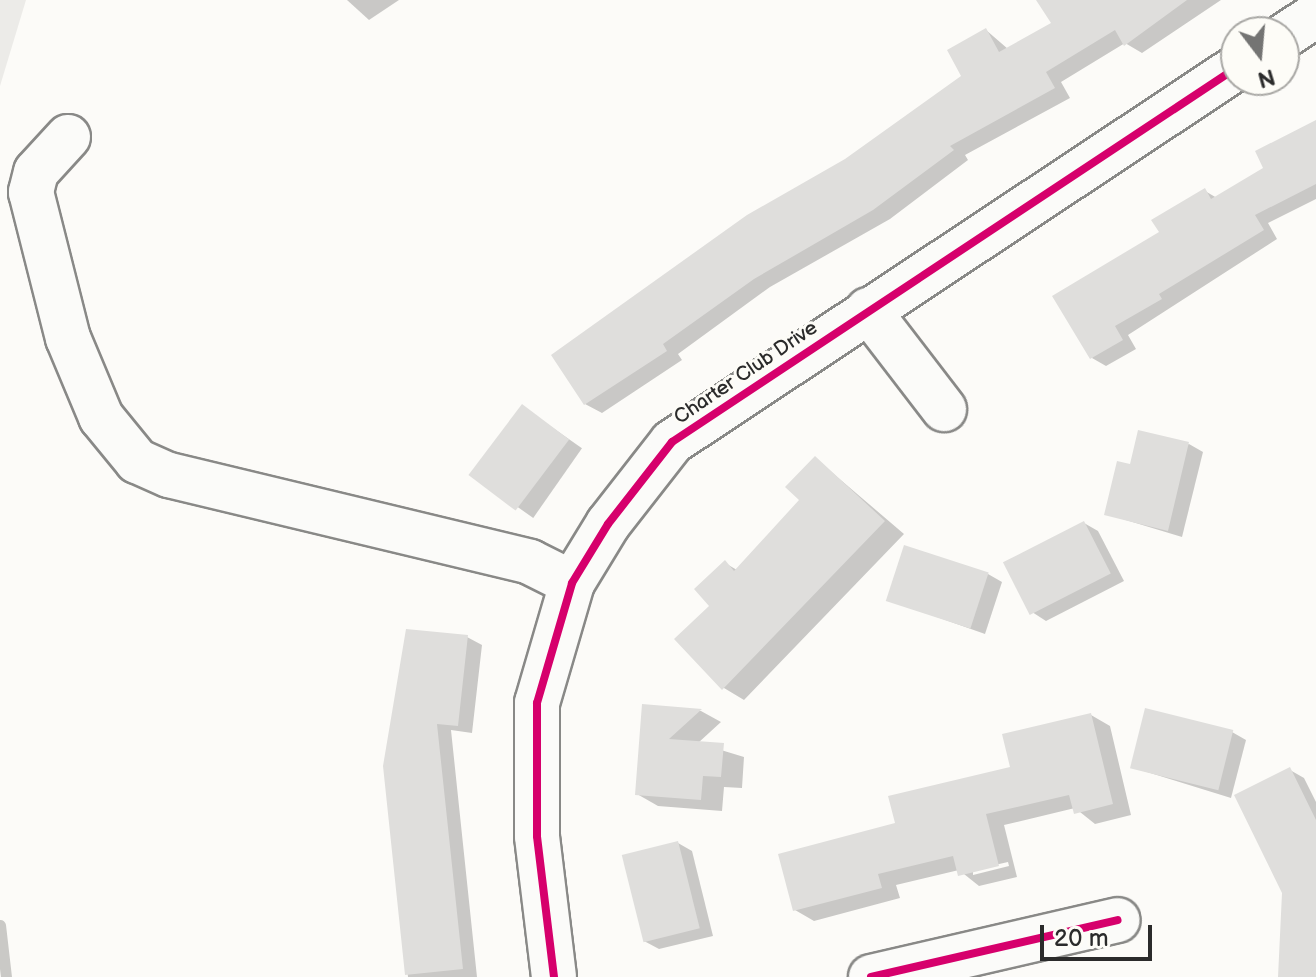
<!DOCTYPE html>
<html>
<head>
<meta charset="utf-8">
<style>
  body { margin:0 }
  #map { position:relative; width:1316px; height:977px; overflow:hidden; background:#fcfbf8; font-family:"Balsamiq Sans",sans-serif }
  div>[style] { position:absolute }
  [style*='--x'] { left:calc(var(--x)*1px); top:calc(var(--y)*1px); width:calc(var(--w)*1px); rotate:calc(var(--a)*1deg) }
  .green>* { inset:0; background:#ecebe8 }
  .shadow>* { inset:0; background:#0003; transform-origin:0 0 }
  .stream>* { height:11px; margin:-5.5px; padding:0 5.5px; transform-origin:5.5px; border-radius:5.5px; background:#cac9c6 }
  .building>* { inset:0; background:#dfdedc; transform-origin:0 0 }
  .roads { filter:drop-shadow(2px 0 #898987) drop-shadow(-2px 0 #898987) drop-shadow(0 2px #898987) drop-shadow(0 -2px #898987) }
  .minor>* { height:44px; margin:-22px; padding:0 22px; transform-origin:22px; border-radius:22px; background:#fbfbf9 }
  .cycleway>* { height:8px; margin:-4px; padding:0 4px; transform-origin:4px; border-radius:4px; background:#d6006c }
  span { translate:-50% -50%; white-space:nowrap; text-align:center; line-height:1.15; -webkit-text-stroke:6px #fdfcf7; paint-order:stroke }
  .street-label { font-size:20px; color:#2b2b2b }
  .north { position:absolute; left:1220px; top:16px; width:80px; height:80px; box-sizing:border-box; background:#fdfcf7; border:2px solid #a9a8a5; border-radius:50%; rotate:164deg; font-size:22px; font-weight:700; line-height:32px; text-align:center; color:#2b2b2b }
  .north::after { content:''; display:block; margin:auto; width:28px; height:36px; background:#747473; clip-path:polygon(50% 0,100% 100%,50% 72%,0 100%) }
  .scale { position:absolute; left:1040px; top:925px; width:112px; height:36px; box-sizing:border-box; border:4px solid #2b2b2b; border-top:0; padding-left:10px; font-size:24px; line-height:28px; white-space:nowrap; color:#2b2b2b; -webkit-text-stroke:6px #fdfcf7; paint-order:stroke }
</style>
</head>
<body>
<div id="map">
  <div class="green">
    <div style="clip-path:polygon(0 0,26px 0,0 86px)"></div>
  </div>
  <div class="shadow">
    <div style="clip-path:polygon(347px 0,399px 0,369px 20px)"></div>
    <div style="clip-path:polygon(1039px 0,1221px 0,1142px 53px,1125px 43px,1061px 82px,1070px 98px,965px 155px,968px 160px,890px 219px,770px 287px,678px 354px,682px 360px,602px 413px,585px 404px,846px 160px,964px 77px,986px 30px,1008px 49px,1053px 24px)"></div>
    <div style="clip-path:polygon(1316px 122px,1316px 199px,1268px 223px,1277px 239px,1128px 335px,1136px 349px,1106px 366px,1092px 358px,1161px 232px,1205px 191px,1217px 198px,1266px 169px)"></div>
    <div style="left:523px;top:407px;width:72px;height:85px;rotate:35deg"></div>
    <div style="clip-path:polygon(1189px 444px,1203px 452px,1182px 537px,1106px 514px,1132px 467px)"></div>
    <div style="clip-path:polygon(815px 458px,904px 534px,744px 700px,724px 688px,712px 607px,725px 563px,737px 570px,802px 500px)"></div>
    <div style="clip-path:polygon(1084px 523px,1098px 531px,1124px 581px,1046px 621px,1032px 612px)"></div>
    <div style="clip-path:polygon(988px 574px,1002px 582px,985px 634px,889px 600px)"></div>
    <div style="clip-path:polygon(467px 637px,482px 645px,472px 733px,451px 730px,477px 977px,408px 977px,385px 766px)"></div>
    <div style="clip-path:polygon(644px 706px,701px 711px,721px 722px,698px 743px,744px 757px,742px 788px,724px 787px,722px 811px,658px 806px,637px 794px)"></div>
    <div style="clip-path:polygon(evenodd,1091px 715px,1110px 726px,1131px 815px,1095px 824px,1075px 808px,1004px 825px,1017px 877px,979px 886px,959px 870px,896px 885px,900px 898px,814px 921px,795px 910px,897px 825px,1013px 768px,1091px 715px,1008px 862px,1009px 866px,973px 875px,973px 870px,1008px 862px)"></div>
    <div style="clip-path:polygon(1232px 732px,1246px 740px,1231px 798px,1131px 767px)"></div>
    <div style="clip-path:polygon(1290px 770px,1304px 778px,1316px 802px,1316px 871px)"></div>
    <div style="clip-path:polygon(678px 843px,692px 851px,713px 936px,659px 949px,644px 941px)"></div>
  </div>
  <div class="stream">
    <div style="--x:0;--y:925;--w:52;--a:83.4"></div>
  </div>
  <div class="building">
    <div style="clip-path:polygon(1036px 0,1187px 0,1124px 46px,1115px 30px,1046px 72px,1055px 88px,950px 146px,954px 150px,873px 210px,754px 279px,663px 344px,667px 351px,584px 405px,551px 355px,747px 215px,845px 159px,961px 76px,947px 50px,986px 28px,999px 52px,1051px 23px)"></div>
    <div style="clip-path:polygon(1316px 120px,1316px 184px,1255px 215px,1264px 230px,1159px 294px,1162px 299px,1115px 326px,1123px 340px,1090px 359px,1052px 296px,1159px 232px,1151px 220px,1205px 188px,1211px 199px,1263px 168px,1255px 151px)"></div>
    <div style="left:522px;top:404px;width:59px;height:89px;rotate:37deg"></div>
    <div style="clip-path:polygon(1138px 430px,1189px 442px,1168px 531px,1104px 515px,1117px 461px,1130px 464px)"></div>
    <div style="clip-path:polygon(815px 456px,885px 521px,722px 690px,674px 639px,709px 606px,694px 589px,725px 560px,734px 571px,799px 500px,785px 487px)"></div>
    <div style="left:1084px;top:521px;width:59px;height:91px;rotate:63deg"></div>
    <div style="left:904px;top:545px;width:89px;height:59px;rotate:18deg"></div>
    <div style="clip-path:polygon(406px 629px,468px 635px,458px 726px,437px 724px,463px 969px,405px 975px,383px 766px)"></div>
    <div style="clip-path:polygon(642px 704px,702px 709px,669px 739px,724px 743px,721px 777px,703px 776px,701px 800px,635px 795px)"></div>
    <div style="left:1145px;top:708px;width:91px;height:62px;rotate:14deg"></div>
    <div style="clip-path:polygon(1091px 713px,1113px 804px,1074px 814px,1069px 795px,986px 814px,999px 866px,958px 876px,953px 856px,878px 874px,882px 888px,793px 911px,778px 854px,895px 823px,888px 796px,1010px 767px,1002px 734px)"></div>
    <div style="clip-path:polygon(1290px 767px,1316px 820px,1316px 977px,1278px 977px,1282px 893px,1234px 795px)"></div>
    <div style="left:678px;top:841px;width:90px;height:58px;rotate:76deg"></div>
  </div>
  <div class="roads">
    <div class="minor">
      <div style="--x:1284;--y:36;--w:38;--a:-33"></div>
      <div style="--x:68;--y:137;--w:47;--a:132.4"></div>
      <div style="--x:36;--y:172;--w:21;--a:104"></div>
      <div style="--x:31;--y:192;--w:151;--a:75.8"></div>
      <div style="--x:68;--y:338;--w:86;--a:67.3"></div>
      <div style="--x:101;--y:417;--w:57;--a:50.7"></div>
      <div style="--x:137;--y:461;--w:35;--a:24"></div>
      <div style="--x:169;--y:475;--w:371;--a:13.5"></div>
      <div style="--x:530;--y:562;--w:47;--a:26.6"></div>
      <div style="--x:868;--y:310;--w:125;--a:52.5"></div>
      <div style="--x:554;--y:977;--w:142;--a:-96.9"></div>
      <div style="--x:537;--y:836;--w:133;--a:-90"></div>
      <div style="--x:537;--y:703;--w:125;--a:-73.7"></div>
      <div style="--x:572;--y:583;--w:69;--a:-58.6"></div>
      <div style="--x:608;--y:524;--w:104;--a:-52"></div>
      <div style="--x:672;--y:442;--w:677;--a:-33.55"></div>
      <div style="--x:871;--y:977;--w:253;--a:-13"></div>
    </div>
  </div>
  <div class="cycleway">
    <div style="--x:554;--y:977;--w:142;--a:-96.9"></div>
    <div style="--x:537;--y:836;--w:133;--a:-90"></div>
    <div style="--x:537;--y:703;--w:125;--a:-73.7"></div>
    <div style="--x:572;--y:583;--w:69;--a:-58.6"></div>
    <div style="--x:608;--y:524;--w:104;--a:-52"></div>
    <div style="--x:672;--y:442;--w:677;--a:-33.55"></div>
    <div style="--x:871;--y:977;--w:253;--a:-13"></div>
  </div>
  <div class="street-label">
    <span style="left:746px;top:373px;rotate:-34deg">Charter Club Drive</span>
  </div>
  <div class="north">N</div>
  <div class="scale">20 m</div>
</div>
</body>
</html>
